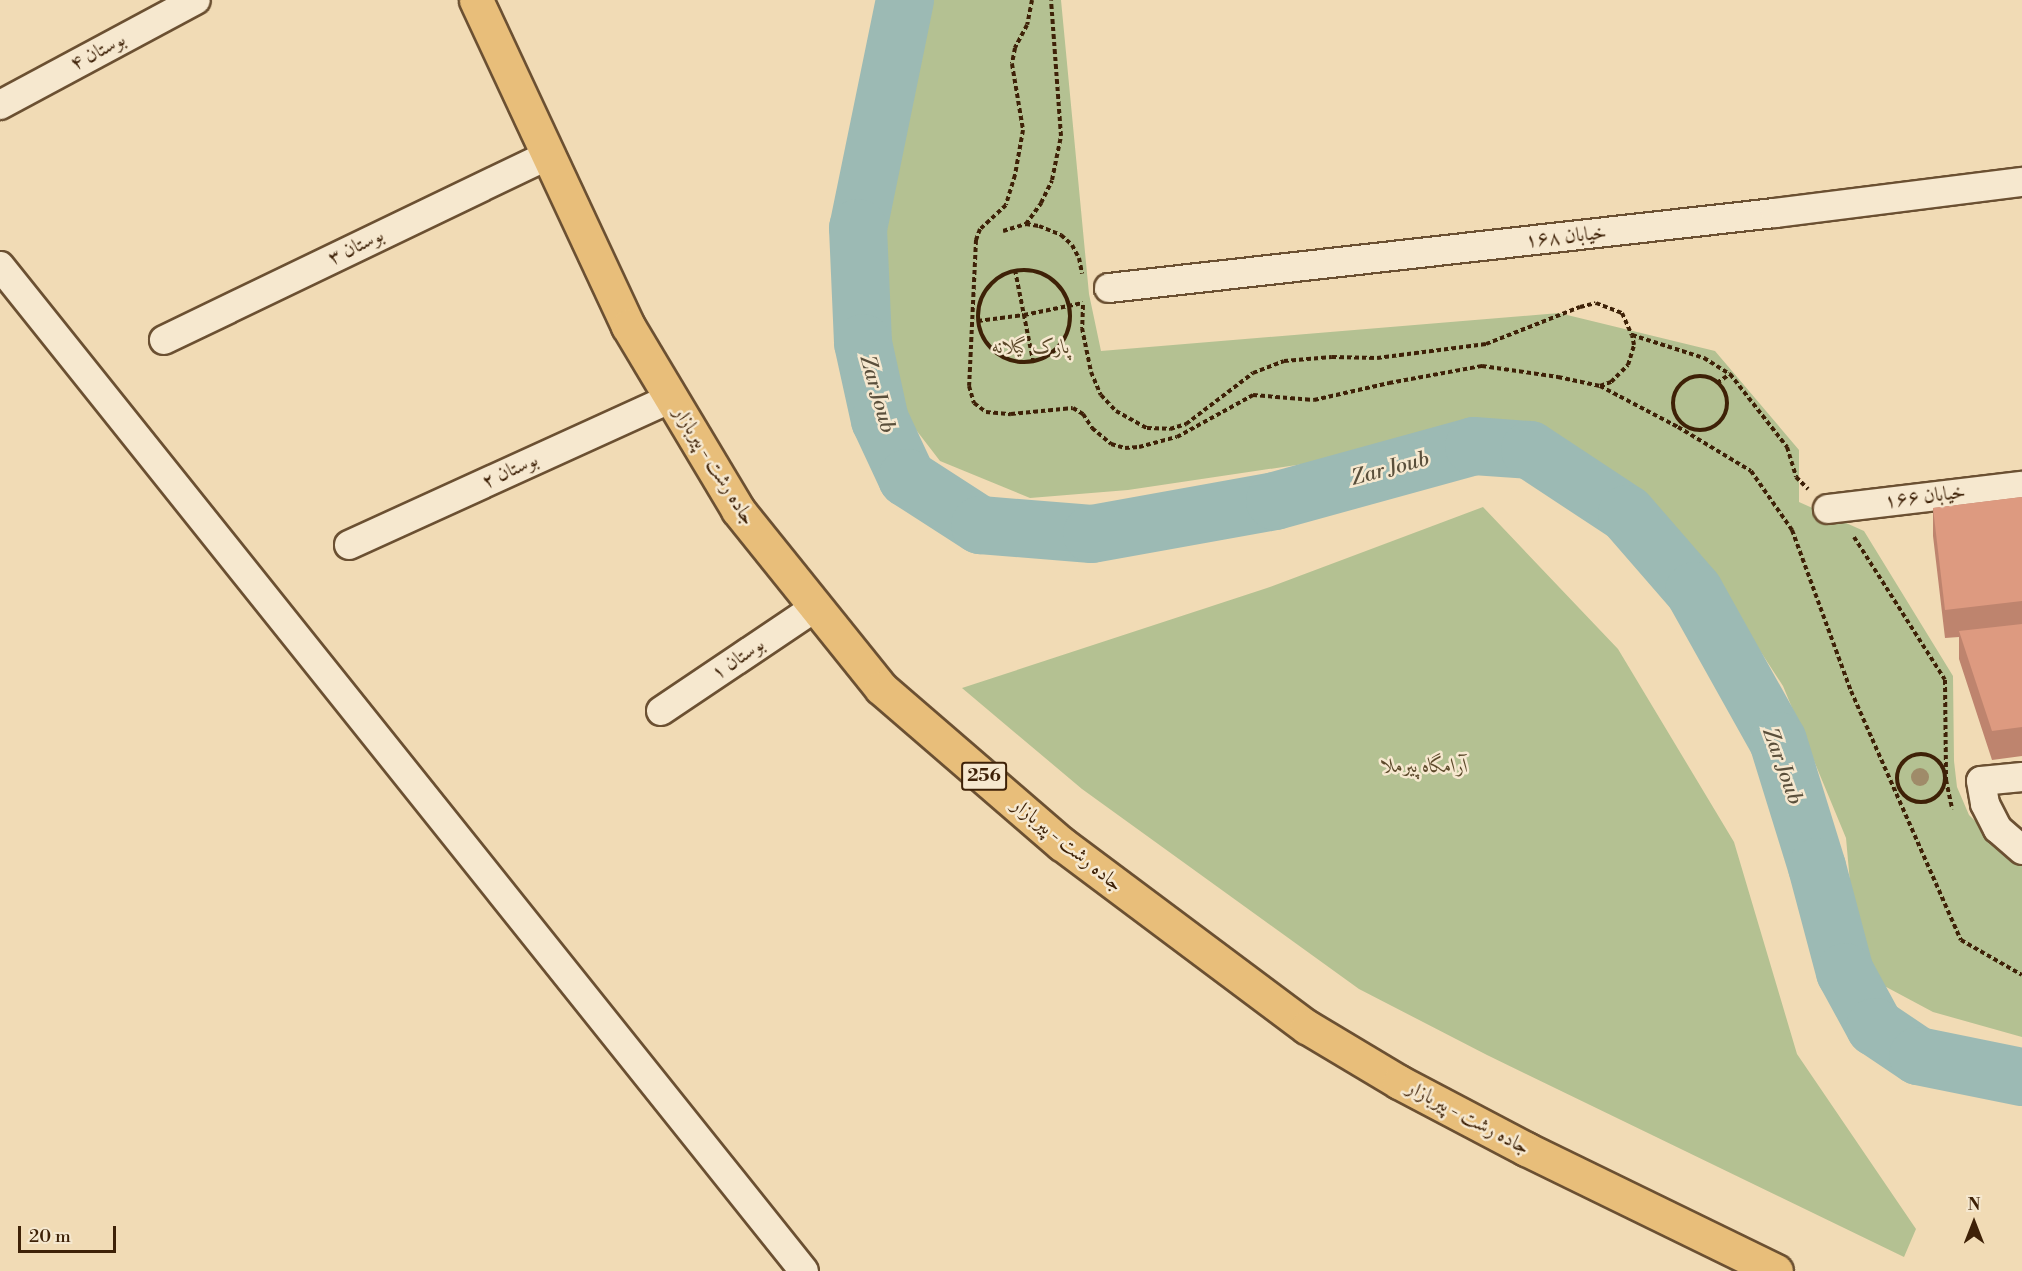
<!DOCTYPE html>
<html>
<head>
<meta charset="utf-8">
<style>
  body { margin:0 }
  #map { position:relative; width:2022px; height:1271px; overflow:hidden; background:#f1dbb5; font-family:"Libre Bodoni",Amiri,serif }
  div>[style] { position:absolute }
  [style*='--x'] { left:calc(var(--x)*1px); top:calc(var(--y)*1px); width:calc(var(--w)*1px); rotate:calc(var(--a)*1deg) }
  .green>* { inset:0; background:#b4c192 }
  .river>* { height:58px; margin:-29px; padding:0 29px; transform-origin:29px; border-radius:29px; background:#9cbab4 }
  .path>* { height:4px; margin-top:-2px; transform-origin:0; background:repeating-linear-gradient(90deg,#3e2107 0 4.5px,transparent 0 7.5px) }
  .path>.ring { margin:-2px; padding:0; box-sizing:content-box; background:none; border:4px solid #3e2107; border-radius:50% }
  .roads { filter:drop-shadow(2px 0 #6b5032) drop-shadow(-2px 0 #6b5032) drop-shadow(0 2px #6b5032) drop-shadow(0 -2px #6b5032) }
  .minor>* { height:28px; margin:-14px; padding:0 14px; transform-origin:14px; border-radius:14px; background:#f6e8cf }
  .primary>* { height:33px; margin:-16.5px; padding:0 16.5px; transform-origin:16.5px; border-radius:16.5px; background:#e8be7a }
  .trees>* { width:18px; height:18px; margin:-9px; border-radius:50%; background:#9f8b69 }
  .wall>* { inset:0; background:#be846e }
  .building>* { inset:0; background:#dd9a80 }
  span { translate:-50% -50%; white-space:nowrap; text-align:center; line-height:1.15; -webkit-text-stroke:5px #f6e8cf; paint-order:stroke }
  .shield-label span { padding:2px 4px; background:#f6e8cf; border:2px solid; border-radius:4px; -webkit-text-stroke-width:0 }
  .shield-label { font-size:18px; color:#3e2107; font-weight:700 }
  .street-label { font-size:20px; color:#3e2107 }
  .park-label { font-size:20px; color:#5c492a; font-style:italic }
  .water-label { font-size:21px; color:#5a4f3b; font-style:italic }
  .north { position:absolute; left:1944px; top:1193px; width:60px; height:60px; -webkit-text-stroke:4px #f6e8cf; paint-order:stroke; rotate:0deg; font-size:16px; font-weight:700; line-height:24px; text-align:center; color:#3e2107 }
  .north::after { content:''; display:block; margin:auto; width:21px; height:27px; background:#3e2107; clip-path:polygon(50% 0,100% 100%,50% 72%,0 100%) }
  .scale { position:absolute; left:18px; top:1226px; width:98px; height:27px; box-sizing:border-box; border:3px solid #3e2107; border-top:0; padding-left:8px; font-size:18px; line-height:21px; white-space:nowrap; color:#3e2107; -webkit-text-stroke:4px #f6e8cf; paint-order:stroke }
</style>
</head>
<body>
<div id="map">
  <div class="green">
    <div style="clip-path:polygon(929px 0,1061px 0,1089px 294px,1101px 351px,1559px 313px,1715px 351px,1799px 450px,1799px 502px,1864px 531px,1953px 676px,1954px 761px,1957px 787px,1969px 815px,2006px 851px,2022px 861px,2022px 1037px,1933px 1012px,1875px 981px,1853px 916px,1846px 838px,1783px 686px,1711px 575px,1690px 548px,1641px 501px,1585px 465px,1555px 451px,1491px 431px,1370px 454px,1128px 490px,1030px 498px,940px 461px,890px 396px,876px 259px,893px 117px)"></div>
    <div style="clip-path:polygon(1483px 507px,1618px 649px,1734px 842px,1797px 1054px,1916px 1229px,1904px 1257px,1487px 1055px,1359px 989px,1082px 789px,962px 688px,1267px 588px)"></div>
  </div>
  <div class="river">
    <div style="--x:905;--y:0;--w:233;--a:101.6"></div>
    <div style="--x:858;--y:228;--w:115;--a:87.5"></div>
    <div style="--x:863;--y:343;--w:79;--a:77.6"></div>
    <div style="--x:880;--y:420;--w:64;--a:65"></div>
    <div style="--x:907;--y:478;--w:87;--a:32.8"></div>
    <div style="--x:980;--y:525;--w:112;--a:4.6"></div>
    <div style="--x:1092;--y:534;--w:186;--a:-10.2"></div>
    <div style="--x:1275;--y:501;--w:206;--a:-15.4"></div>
    <div style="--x:1474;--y:446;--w:56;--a:4.1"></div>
    <div style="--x:1530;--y:450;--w:116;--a:33.4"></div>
    <div style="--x:1627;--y:514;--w:102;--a:49"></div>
    <div style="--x:1694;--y:591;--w:172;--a:60.8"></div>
    <div style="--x:1778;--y:741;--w:132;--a:72.8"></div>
    <div style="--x:1817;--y:867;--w:109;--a:75.1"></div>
    <div style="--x:1845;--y:972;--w:63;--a:61.4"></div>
    <div style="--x:1875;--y:1027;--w:52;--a:34"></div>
    <div style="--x:1918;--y:1056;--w:106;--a:11.4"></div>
  </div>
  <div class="path">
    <div style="--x:1032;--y:0;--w:25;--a:101"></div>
    <div style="--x:1027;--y:25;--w:26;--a:118"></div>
    <div style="--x:1015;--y:48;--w:16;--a:101"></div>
    <div style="--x:1012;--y:64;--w:67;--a:80.5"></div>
    <div style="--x:1023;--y:130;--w:46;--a:100.1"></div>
    <div style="--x:1015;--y:175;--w:31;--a:107"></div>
    <div style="--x:1006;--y:205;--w:35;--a:137"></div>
    <div style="--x:980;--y:229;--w:12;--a:110"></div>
    <div style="--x:976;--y:240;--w:146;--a:92.7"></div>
    <div style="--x:969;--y:386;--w:18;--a:74"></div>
    <div style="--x:974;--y:403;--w:15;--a:37"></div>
    <div style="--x:986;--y:412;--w:25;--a:5"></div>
    <div style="--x:1011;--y:414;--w:62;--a:-5.5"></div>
    <div style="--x:1073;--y:408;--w:12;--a:31"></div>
    <div style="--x:1083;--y:414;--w:17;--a:57"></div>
    <div style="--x:1092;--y:428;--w:25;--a:40"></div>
    <div style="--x:1111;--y:444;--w:15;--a:16"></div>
    <div style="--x:1125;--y:448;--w:14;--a:-4"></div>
    <div style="--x:1139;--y:447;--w:39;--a:-15"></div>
    <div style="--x:1177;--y:437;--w:87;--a:-28.9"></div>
    <div style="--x:1253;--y:395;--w:61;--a:4.7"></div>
    <div style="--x:1314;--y:400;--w:77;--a:-12.8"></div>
    <div style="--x:1389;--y:383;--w:95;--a:-10.4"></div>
    <div style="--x:1482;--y:366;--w:77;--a:8.2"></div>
    <div style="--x:1558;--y:377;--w:43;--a:12.1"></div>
    <div style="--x:1600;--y:386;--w:88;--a:27.7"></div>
    <div style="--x:1678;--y:427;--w:85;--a:31.1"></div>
    <div style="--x:1751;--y:471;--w:72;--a:55.2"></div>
    <div style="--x:1792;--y:530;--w:171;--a:69.9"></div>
    <div style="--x:1851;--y:691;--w:272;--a:66.2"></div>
    <div style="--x:1961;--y:940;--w:70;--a:29.8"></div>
    <div style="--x:1026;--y:224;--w:26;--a:-54"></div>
    <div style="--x:1041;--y:203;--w:25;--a:-64"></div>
    <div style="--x:1052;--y:180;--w:45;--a:-78.4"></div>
    <div style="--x:1061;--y:136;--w:136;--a:-94.2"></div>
    <div style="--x:1003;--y:231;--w:24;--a:-17"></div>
    <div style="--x:1026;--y:224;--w:13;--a:9"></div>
    <div style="--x:1039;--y:226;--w:24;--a:22"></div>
    <div style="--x:1061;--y:235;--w:15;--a:42"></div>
    <div style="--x:1072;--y:245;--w:15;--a:62"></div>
    <div style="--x:1079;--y:258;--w:16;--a:79"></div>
    <div class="ring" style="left:978px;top:270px;width:88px;height:88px"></div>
    <div style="--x:1015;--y:270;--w:93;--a:78.8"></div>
    <div style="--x:1083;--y:305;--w:23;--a:92"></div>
    <div style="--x:1082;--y:328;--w:45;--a:78.4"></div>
    <div style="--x:1091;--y:372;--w:25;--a:67"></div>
    <div style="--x:1101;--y:395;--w:22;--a:47"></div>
    <div style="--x:1116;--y:411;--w:35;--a:29"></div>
    <div style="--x:1147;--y:428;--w:23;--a:2"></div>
    <div style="--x:1170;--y:429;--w:17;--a:-17"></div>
    <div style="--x:1186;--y:424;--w:84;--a:-37.3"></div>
    <div style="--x:1253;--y:373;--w:33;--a:-21"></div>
    <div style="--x:1284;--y:361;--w:48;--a:-4.8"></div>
    <div style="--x:1332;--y:357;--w:45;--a:1.3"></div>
    <div style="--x:1377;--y:358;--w:110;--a:-7.3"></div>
    <div style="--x:1486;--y:344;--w:101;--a:-21.5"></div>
    <div style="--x:1580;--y:307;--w:16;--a:-14"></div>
    <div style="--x:1596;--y:303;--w:28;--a:21"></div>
    <div style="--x:1622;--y:313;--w:24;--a:66"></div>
    <div style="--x:1632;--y:335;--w:76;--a:17.7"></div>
    <div style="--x:1704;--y:358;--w:31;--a:32"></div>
    <div style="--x:1730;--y:374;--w:93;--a:52"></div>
    <div style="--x:1787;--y:447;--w:31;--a:73"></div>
    <div style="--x:1796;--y:477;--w:17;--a:45"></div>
    <div style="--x:978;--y:321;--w:46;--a:-7.4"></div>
    <div style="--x:1024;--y:315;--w:60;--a:-11.5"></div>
    <div class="ring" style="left:1673px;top:376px;width:50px;height:50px"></div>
    <div style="--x:1717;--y:383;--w:16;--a:-35"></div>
    <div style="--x:1600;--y:386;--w:12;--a:-20"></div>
    <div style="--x:1611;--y:382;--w:24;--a:-45"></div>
    <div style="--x:1628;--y:365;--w:21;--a:-73"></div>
    <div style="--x:1634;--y:345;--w:10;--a:-101"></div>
    <div style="--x:1854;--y:537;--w:169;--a:57.5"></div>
    <div style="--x:1945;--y:680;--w:100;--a:89.4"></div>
    <div style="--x:1946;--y:780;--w:30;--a:78"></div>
    <div class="ring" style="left:1897px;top:754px;width:44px;height:44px"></div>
  </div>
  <div class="roads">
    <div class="minor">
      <div style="--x:0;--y:105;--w:222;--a:-28.2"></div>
      <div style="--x:0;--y:266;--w:1287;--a:51.34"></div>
      <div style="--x:1109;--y:288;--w:670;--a:-6.43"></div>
      <div style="--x:1775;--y:213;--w:249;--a:-7.2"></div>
      <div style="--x:164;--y:340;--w:426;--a:-25.7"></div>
      <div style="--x:1828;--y:509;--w:195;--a:-6.8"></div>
      <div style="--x:349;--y:545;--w:354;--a:-24.5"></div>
      <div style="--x:661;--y:711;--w:187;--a:-33.9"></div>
      <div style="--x:2022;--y:777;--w:41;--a:174.4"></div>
      <div style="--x:1981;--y:781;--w:23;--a:80"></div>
      <div style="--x:1985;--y:804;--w:28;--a:63"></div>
      <div style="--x:1998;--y:829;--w:32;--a:41"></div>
    </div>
    <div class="primary">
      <div style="--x:476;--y:0;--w:360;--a:65"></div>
      <div style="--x:628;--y:326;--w:214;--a:59.1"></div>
      <div style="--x:738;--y:510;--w:228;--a:51.2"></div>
      <div style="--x:881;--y:688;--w:239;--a:40.8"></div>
      <div style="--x:1062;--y:844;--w:306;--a:36.8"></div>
      <div style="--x:1307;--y:1027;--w:107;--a:30.9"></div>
      <div style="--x:1399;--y:1082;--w:144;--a:27.8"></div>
      <div style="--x:1526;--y:1149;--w:278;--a:26"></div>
    </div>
  </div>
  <div class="trees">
    <div style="left:1920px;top:777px"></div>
  </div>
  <div class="wall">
    <div style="clip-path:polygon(2022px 497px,2022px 756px,1992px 760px,1959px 659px,1959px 637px,1945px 638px,1933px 536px,1933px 508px)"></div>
  </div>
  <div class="building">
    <div style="clip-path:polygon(2022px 497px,2022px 601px,1945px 610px,1933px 508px)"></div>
    <div style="clip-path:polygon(2022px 624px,2022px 727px,1992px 731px,1959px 631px)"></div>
  </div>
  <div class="shield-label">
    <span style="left:984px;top:776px">256</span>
  </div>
  <div class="street-label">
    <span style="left:98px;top:52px;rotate:-28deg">بوستان ۴</span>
    <span style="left:1566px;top:237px;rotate:-6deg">خیابان ۱۶۸</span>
    <span style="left:356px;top:247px;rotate:-26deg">بوستان ۳</span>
    <span style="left:714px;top:466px;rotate:58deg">جاده رشت - پیربازار</span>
    <span style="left:510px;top:471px;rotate:-24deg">بوستان ۲</span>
    <span style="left:1925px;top:497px;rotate:-7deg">خیابان ۱۶۶</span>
    <span style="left:738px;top:659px;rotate:-34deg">بوستان ۱</span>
    <span style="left:1067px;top:845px;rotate:39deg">جاده رشت - پیربازار</span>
    <span style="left:1468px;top:1118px;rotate:28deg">جاده رشت - پیربازار</span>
  </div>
  <div class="park-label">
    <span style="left:1031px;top:347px">پارک گیلانه</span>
    <span style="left:1425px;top:766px">آرامگاه پیرملا</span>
  </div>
  <div class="water-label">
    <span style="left:877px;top:394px;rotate:74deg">Zar Joub</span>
    <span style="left:1390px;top:469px;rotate:-15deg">Zar Joub</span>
    <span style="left:1782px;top:766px;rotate:70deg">Zar Joub</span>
  </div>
  <div class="north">N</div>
  <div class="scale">20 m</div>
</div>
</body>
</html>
